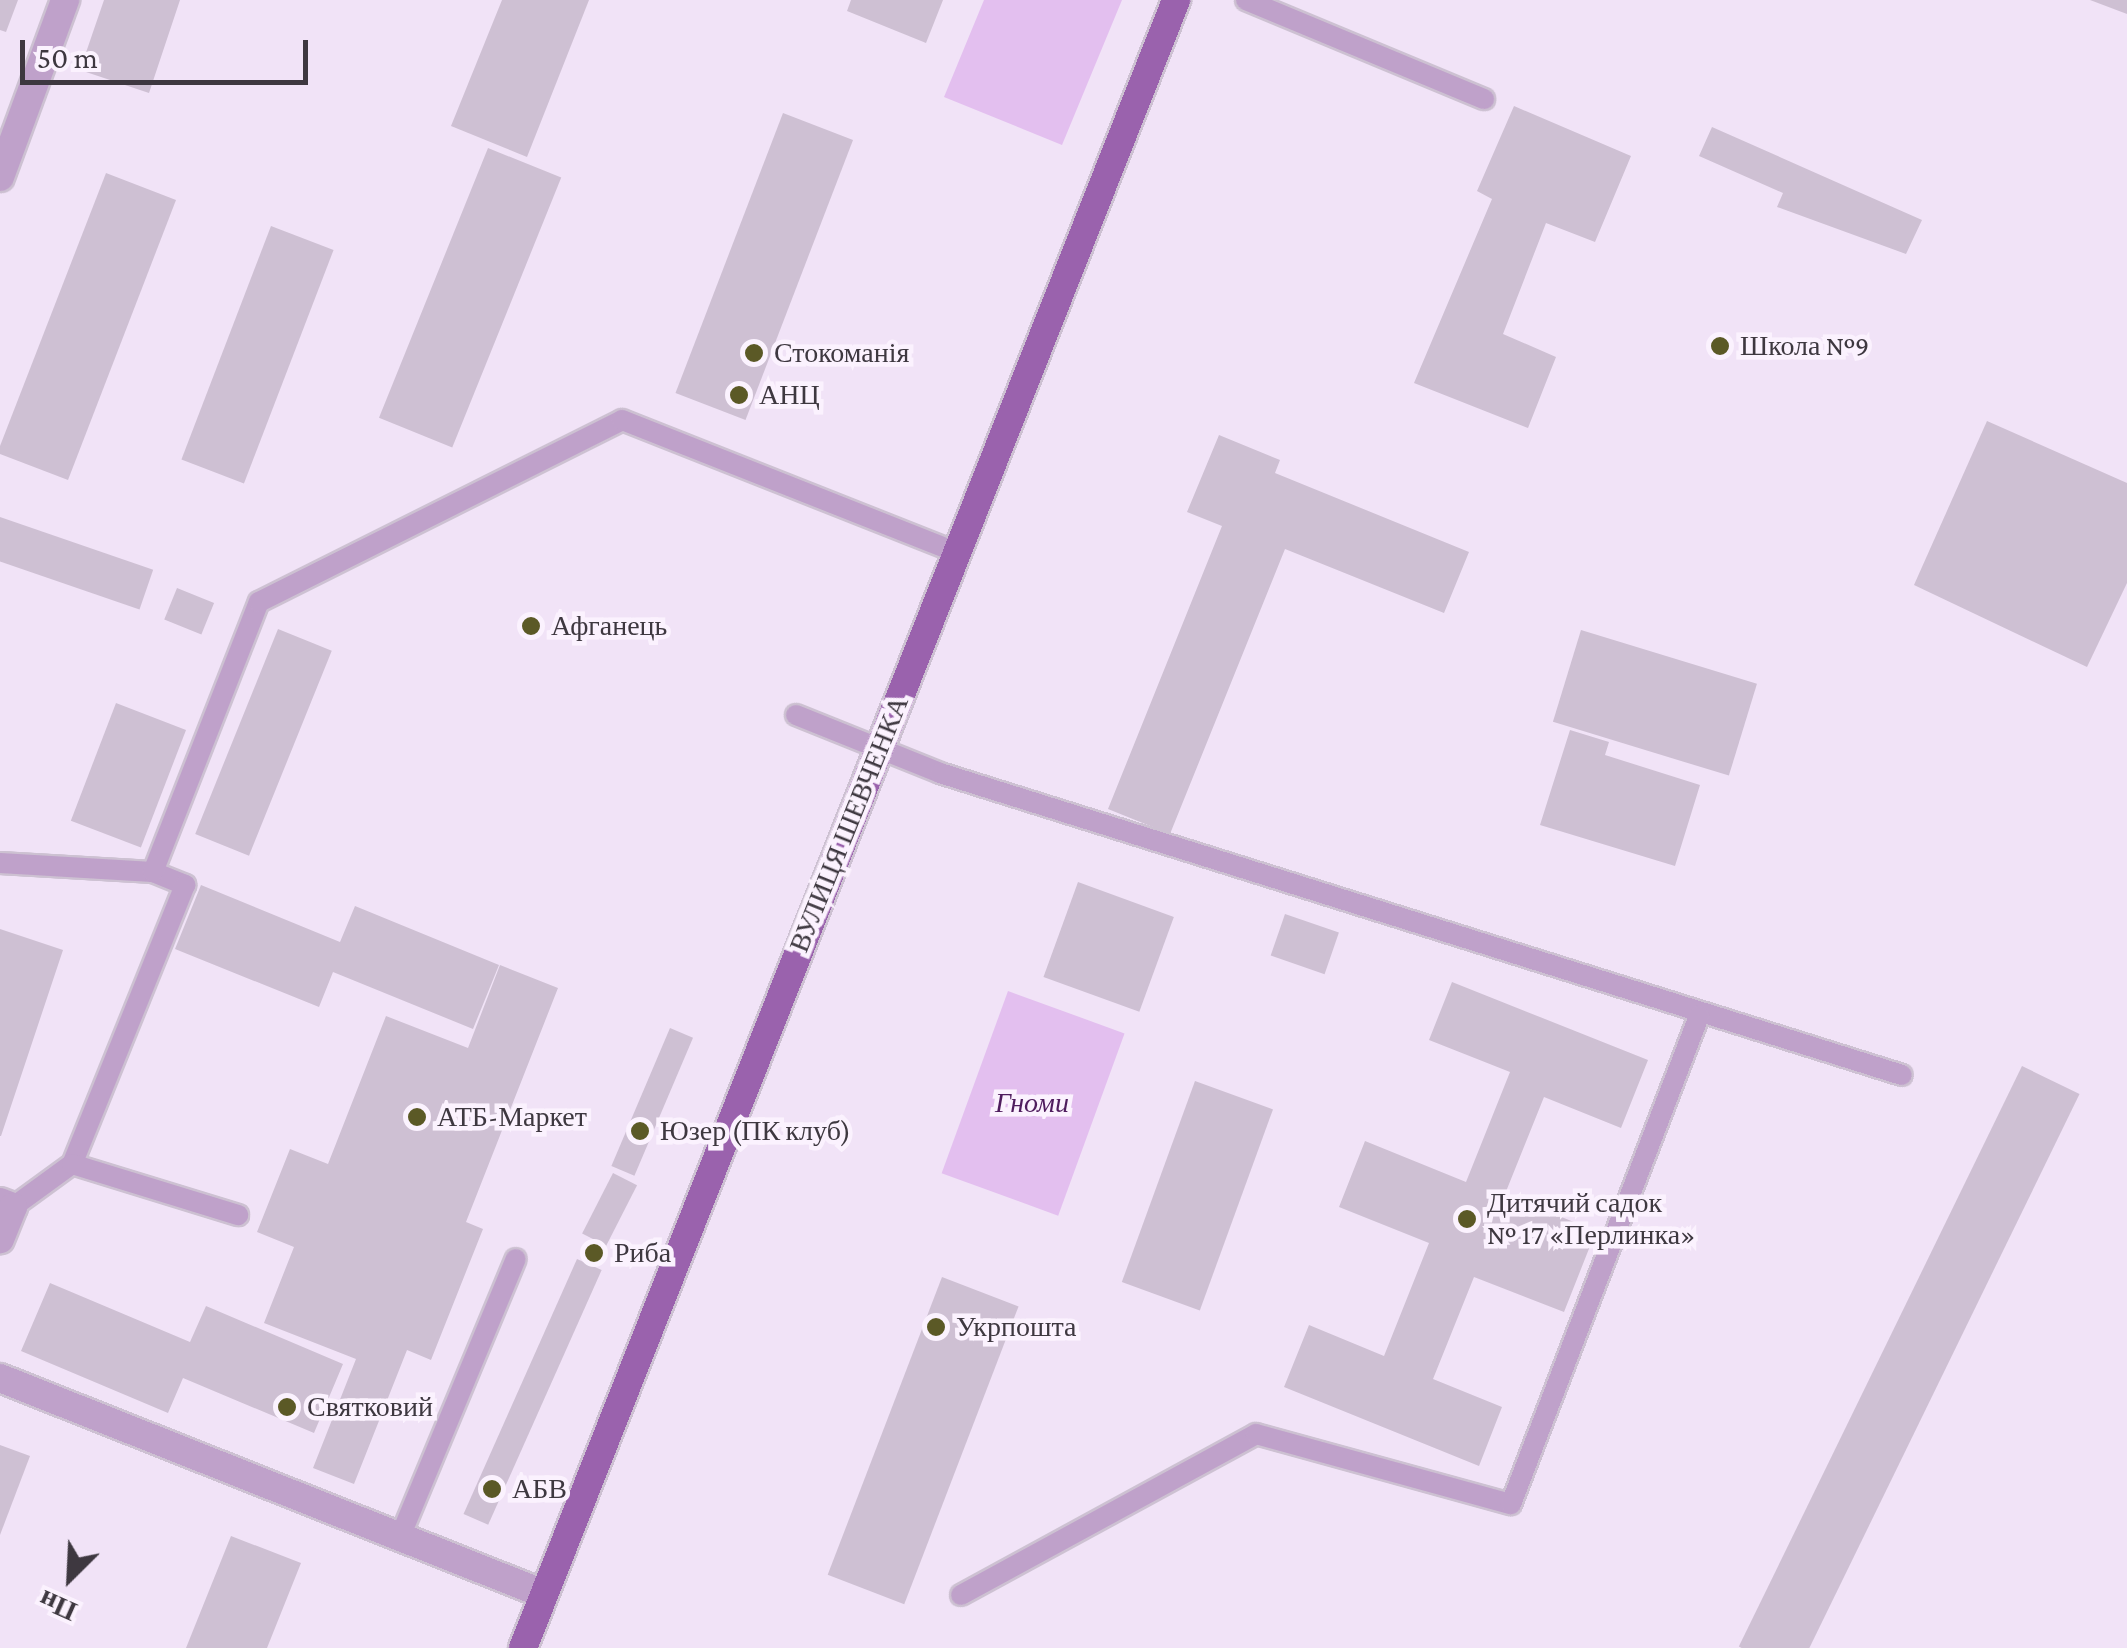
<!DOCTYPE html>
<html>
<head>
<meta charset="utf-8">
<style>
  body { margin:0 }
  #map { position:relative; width:2127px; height:1648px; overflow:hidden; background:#f1e3f7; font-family:"Crimson Pro",serif }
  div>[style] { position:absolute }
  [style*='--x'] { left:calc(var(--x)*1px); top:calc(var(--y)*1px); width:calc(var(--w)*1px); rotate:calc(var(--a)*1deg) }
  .green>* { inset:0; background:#e3bfef; transform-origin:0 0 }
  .building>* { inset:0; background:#cec0d3; transform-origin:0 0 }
  .roads { filter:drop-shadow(2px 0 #cdc1d2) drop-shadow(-2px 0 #cdc1d2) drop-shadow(0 2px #cdc1d2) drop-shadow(0 -2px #cdc1d2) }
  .service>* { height:20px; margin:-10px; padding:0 10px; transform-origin:10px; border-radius:10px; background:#bfa1ca }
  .minor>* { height:28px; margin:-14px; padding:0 14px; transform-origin:14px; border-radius:14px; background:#bfa1ca }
  .primary>* { height:28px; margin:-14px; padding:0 14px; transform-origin:14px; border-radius:14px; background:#9a62ad }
  .dots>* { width:28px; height:28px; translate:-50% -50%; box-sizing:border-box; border:5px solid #fbf2fe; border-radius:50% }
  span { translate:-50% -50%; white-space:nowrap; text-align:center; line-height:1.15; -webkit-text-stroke:9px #fbf2fe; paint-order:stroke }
  .poi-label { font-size:28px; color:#3e3840 }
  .left { translate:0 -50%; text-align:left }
  .street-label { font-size:28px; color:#3e3840 }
  .park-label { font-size:28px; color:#4f1d5e; font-style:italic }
  .north { position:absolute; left:20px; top:1528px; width:100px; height:100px; -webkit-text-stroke:8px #fbf2fe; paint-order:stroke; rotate:204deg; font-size:28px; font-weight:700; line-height:40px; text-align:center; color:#3e3840 }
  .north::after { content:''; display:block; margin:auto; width:35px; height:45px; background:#3e3840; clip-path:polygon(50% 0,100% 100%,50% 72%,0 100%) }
  .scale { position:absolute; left:20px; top:40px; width:288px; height:45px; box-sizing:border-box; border:5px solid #3e3840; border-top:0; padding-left:12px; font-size:30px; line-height:35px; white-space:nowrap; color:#3e3840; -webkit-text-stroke:8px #fbf2fe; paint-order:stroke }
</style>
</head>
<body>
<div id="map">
  <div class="green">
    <div style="clip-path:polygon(984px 0,1122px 0,1062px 145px,944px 97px)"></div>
    <div style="left:1008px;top:991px;width:124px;height:194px;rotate:20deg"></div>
  </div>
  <div class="building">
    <div style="clip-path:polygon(0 0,18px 0,6px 32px,0 30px)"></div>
    <div style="clip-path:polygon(104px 0,180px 0,149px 93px,80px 70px)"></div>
    <div style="clip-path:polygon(502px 0,589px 0,527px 157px,451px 126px)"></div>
    <div style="clip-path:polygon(851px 0,943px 0,926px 43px,847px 11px)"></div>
    <div style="clip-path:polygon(2090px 0,2127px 0,2127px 14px)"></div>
    <div style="clip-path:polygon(1514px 106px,1631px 156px,1595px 242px,1546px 223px,1503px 334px,1556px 357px,1528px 428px,1414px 383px,1492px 199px,1477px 191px)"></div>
    <div style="left:783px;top:113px;width:75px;height:300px;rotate:21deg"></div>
    <div style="clip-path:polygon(1712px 127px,1922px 220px,1906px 254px,1777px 207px,1783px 193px,1699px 156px)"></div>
    <div style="left:488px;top:148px;width:79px;height:291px;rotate:22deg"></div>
    <div style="clip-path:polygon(106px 173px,176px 200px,68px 480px,0 454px,0 446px)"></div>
    <div style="left:271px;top:226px;width:67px;height:250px;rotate:21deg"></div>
    <div style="clip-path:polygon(1987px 421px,2127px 483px,2127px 583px,2087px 667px,1914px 585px)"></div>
    <div style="clip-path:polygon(1219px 435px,1280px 460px,1275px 473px,1469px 552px,1444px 613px,1285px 549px,1170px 834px,1108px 809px,1222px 526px,1187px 512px)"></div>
    <div style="left:0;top:517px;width:162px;height:42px;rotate:19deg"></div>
    <div style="left:177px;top:588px;width:40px;height:34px;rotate:22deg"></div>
    <div style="left:278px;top:629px;width:58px;height:221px;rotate:22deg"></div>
    <div style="left:1581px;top:630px;width:184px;height:96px;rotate:17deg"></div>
    <div style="left:116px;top:703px;width:75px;height:126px;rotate:21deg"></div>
    <div style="clip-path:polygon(1570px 730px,1609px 742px,1605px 755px,1700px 785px,1675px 866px,1540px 825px)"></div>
    <div style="left:1078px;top:882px;width:102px;height:101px;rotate:20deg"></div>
    <div style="clip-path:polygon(201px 885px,340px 942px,355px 906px,499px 965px,473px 1029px,333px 972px,319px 1007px,175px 949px)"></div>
    <div style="left:1285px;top:914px;width:57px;height:44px;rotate:19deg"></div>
    <div style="clip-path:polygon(0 929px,63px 950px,1px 1136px,0 1136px)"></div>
    <div style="clip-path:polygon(500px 965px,558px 988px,466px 1222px,483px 1229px,431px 1360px,407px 1350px,354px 1484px,313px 1468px,356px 1359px,264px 1323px,294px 1247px,257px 1232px,290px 1149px,328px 1164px,386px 1016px,468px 1048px)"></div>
    <div style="clip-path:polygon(1452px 982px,1648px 1060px,1621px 1128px,1544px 1097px,1505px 1194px,1596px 1231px,1564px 1312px,1474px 1277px,1433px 1379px,1502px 1407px,1479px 1466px,1284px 1387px,1309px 1325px,1384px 1356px,1429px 1243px,1339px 1207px,1365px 1141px,1466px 1182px,1510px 1072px,1429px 1040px)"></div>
    <div style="left:670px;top:1028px;width:25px;height:150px;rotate:23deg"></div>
    <div style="left:2022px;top:1066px;width:64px;height:646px;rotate:26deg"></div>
    <div style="left:1195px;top:1081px;width:83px;height:214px;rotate:20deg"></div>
    <div style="left:613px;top:1173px;width:27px;height:68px;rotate:27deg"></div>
    <div style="left:577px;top:1259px;width:27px;height:279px;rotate:24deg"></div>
    <div style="left:942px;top:1277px;width:82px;height:319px;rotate:21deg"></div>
    <div style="clip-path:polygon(50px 1283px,190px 1342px,206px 1306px,343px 1364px,314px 1433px,183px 1378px,168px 1413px,21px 1351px)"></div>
    <div style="clip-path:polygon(0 1445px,30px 1456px,0 1535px)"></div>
    <div style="clip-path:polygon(231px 1536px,301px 1563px,267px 1648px,186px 1648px)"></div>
  </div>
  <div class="roads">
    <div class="service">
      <div style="--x:1246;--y:0;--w:258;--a:22.6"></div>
      <div style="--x:796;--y:715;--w:155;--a:21.9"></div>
      <div style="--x:940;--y:773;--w:1008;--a:17.43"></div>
      <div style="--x:0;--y:863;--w:153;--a:3.4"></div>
      <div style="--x:153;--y:872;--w:35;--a:22"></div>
      <div style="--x:185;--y:885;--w:301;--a:112"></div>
      <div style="--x:153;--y:872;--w:290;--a:-68.6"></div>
      <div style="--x:259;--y:602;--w:406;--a:-26.6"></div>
      <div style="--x:622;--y:420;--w:361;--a:21.6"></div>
      <div style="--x:13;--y:1207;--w:73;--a:-36.1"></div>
      <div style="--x:72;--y:1164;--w:174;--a:17.1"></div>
      <div style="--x:400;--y:1537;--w:301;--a:-67.4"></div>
      <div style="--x:961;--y:1595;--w:336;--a:-28.6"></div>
      <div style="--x:1256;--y:1434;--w:264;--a:15.4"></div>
      <div style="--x:1511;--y:1504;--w:523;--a:-68.93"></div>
    </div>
    <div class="minor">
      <div style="--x:0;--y:177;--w:189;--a:-69.8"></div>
      <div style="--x:0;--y:1202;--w:14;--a:21"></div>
      <div style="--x:13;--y:1207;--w:35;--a:112"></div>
      <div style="--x:0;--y:1378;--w:585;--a:21.66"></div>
    </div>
    <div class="primary">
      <div style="--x:523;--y:1648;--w:1773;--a:-68.38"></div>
    </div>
  </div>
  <div class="dots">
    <div style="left:1720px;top:346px;background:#5b5926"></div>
    <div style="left:754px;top:353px;background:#5b5926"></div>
    <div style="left:739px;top:395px;background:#5b5926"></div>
    <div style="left:531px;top:626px;background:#5b5926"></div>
    <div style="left:417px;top:1117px;background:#5b5926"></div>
    <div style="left:640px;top:1131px;background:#5b5926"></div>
    <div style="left:1467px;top:1219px;background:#5b5926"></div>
    <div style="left:594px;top:1253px;background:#5b5926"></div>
    <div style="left:936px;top:1327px;background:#5b5926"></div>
    <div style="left:287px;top:1407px;background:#5b5926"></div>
    <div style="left:492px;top:1489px;background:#5b5926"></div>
  </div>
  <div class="poi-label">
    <span class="left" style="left:1740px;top:346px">Школа №9</span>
    <span class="left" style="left:774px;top:353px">Стокоманія</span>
    <span class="left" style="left:759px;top:395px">АНЦ</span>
    <span class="left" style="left:551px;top:626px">Афганець</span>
    <span class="left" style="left:437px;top:1117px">АТБ-Маркет</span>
    <span class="left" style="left:660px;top:1131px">Юзер (ПК клуб)</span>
    <span class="left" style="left:1487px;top:1219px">Дитячий садок<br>№ 17 «Перлинка»</span>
    <span class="left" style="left:614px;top:1253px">Риба</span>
    <span class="left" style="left:956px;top:1327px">Укрпошта</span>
    <span class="left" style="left:307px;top:1407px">Святковий</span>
    <span class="left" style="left:512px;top:1489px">АБВ</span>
  </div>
  <div class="street-label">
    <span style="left:849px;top:824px;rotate:-68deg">ВУЛИЦЯ ШЕВЧЕНКА</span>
  </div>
  <div class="park-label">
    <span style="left:1032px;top:1103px">Гноми</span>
  </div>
  <div class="north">Пн</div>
  <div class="scale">50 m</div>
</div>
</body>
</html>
